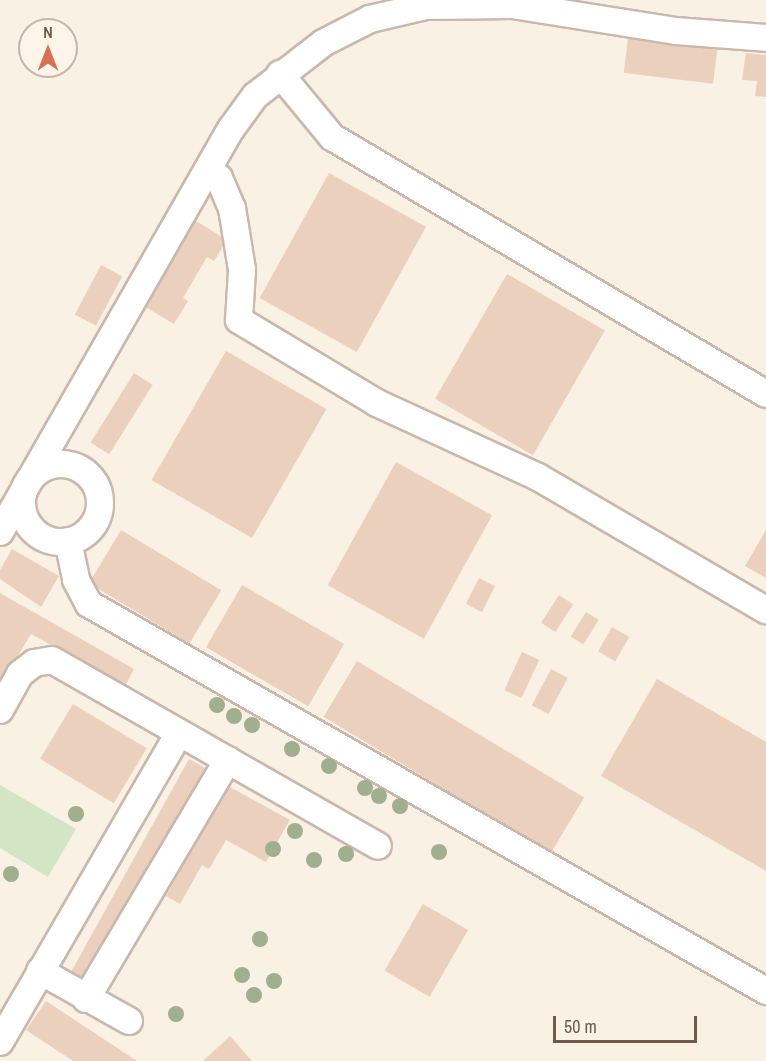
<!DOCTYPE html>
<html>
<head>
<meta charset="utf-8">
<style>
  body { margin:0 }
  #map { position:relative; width:766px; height:1061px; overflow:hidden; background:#f9f1e4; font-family:"Archivo Narrow",sans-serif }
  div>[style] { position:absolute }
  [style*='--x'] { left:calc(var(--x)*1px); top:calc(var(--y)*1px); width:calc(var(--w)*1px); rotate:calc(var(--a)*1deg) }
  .green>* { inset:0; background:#d2e5c4 }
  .building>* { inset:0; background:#ecd0be; transform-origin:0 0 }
  .roads { filter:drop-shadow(2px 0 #c9b8ab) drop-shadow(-2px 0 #c9b8ab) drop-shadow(0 2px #c9b8ab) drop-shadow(0 -2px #c9b8ab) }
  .minor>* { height:26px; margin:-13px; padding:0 13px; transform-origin:13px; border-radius:13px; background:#fff }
  .minor>.ring { margin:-13px; padding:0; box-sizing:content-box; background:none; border:26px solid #fff; border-radius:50% }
  .trees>* { width:16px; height:16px; margin:-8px; border-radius:50%; background:#a0af8f }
  span { translate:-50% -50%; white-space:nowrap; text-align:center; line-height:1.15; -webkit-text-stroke:4.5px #fdf5e9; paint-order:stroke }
  .north { position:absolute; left:18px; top:18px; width:60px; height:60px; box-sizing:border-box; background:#fdf5e9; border:2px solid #c4b6aa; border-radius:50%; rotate:0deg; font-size:16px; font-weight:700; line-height:24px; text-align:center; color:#6f584c }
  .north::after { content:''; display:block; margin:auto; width:21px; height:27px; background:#d77055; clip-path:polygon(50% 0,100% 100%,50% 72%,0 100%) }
  .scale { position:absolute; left:553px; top:1016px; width:144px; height:27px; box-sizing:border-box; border:3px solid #6f584c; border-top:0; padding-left:8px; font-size:18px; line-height:21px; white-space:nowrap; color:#6f584c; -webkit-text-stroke:4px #fdf5e9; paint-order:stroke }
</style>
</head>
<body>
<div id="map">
  <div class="green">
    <div style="clip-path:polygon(0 785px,76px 829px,48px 877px,0 848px)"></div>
  </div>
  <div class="building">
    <div style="left:628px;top:38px;width:90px;height:35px;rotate:7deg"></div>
    <div style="clip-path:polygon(746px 53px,766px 55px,766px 97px,755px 96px,757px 81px,742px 80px)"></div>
    <div style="left:329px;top:173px;width:111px;height:143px;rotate:29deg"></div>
    <div style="clip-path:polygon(193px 219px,227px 240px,214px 261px,207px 257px,183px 298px,188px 301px,174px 324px,142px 305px,183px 244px,180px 242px)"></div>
    <div style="left:101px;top:265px;width:24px;height:56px;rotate:28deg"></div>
    <div style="left:507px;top:274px;width:113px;height:144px;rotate:30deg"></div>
    <div style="left:226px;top:351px;width:116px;height:149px;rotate:30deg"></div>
    <div style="left:134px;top:373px;width:22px;height:82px;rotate:32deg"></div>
    <div style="left:396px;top:462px;width:110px;height:141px;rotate:29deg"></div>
    <div style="left:121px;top:530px;width:117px;height:62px;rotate:31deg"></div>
    <div style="clip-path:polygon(766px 530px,766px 578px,745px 566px)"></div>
    <div style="clip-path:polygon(12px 549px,59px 576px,41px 607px,0 579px,0 570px)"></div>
    <div style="left:479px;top:578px;width:18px;height:29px;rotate:27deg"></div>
    <div style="left:242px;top:585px;width:118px;height:72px;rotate:30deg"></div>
    <div style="clip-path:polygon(0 593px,134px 669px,125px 686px,31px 634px,4px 679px,0 676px)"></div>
    <div style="left:559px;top:595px;width:17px;height:33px;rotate:33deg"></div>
    <div style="left:586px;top:612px;width:15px;height:29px;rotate:32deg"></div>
    <div style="left:612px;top:627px;width:20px;height:28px;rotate:30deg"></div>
    <div style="left:522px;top:652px;width:19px;height:42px;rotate:25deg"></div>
    <div style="left:357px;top:661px;width:265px;height:65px;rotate:31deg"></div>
    <div style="left:551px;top:669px;width:19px;height:41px;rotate:28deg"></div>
    <div style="clip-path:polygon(657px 679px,766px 742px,766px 871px,601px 776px)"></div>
    <div style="left:73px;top:704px;width:86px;height:64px;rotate:31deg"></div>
    <div style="left:189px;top:759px;width:21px;height:244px;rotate:29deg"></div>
    <div style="clip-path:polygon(228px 786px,290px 820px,266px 862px,226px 840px,209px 869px,202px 865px,180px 904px,166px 896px)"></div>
    <div style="left:423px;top:904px;width:52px;height:77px;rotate:30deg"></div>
    <div style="clip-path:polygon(46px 1001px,137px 1061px,73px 1061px,26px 1030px)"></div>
    <div style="clip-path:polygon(230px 1036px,252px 1061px,203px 1061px)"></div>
  </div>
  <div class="roads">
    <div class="minor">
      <div style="--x:280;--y:74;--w:82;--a:50.5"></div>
      <div style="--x:332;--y:137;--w:504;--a:30.63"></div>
      <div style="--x:207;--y:171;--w:14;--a:30"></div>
      <div style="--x:219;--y:178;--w:33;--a:67"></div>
      <div style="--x:232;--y:208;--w:63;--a:80.8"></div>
      <div style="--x:242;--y:270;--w:50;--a:93.4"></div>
      <div style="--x:239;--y:320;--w:161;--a:31"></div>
      <div style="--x:377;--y:403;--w:177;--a:24.7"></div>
      <div style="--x:538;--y:477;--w:264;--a:30.3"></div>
      <div class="ring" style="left:22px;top:464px;width:52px;height:52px"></div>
      <div style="--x:0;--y:532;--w:465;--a:-60.2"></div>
      <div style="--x:231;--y:129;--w:41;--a:-54"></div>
      <div style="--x:255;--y:96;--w:86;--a:-37.9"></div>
      <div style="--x:323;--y:43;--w:53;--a:-27.1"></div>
      <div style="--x:370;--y:19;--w:57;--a:-13.1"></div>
      <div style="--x:426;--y:6;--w:86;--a:-0.7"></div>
      <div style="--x:512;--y:5;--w:166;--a:9"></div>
      <div style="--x:676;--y:31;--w:90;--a:4.4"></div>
      <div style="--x:68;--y:541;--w:40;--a:78"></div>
      <div style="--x:76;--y:580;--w:27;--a:62"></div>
      <div style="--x:89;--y:604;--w:780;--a:29.75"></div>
      <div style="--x:0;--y:710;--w:41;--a:-60.9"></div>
      <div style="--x:20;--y:674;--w:18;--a:-38"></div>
      <div style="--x:34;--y:663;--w:18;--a:-9"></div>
      <div style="--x:52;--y:660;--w:375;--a:29.7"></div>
      <div style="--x:40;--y:971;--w:102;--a:29.3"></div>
      <div style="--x:86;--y:999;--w:278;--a:-59.3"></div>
      <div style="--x:0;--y:1042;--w:357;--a:-59.9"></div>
    </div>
  </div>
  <div class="trees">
    <div style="left:217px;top:705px"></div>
    <div style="left:234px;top:716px"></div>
    <div style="left:252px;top:725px"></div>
    <div style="left:292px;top:749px"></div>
    <div style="left:329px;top:766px"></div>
    <div style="left:365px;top:788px"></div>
    <div style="left:379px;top:796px"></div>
    <div style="left:400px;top:806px"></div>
    <div style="left:76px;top:814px"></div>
    <div style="left:295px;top:831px"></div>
    <div style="left:273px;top:849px"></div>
    <div style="left:439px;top:852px"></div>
    <div style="left:346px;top:854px"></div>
    <div style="left:314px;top:860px"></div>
    <div style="left:11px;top:874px"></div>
    <div style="left:260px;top:939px"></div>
    <div style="left:242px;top:975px"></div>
    <div style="left:274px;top:981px"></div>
    <div style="left:254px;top:995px"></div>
    <div style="left:176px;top:1014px"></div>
  </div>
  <div class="north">N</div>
  <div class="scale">50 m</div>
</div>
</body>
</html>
